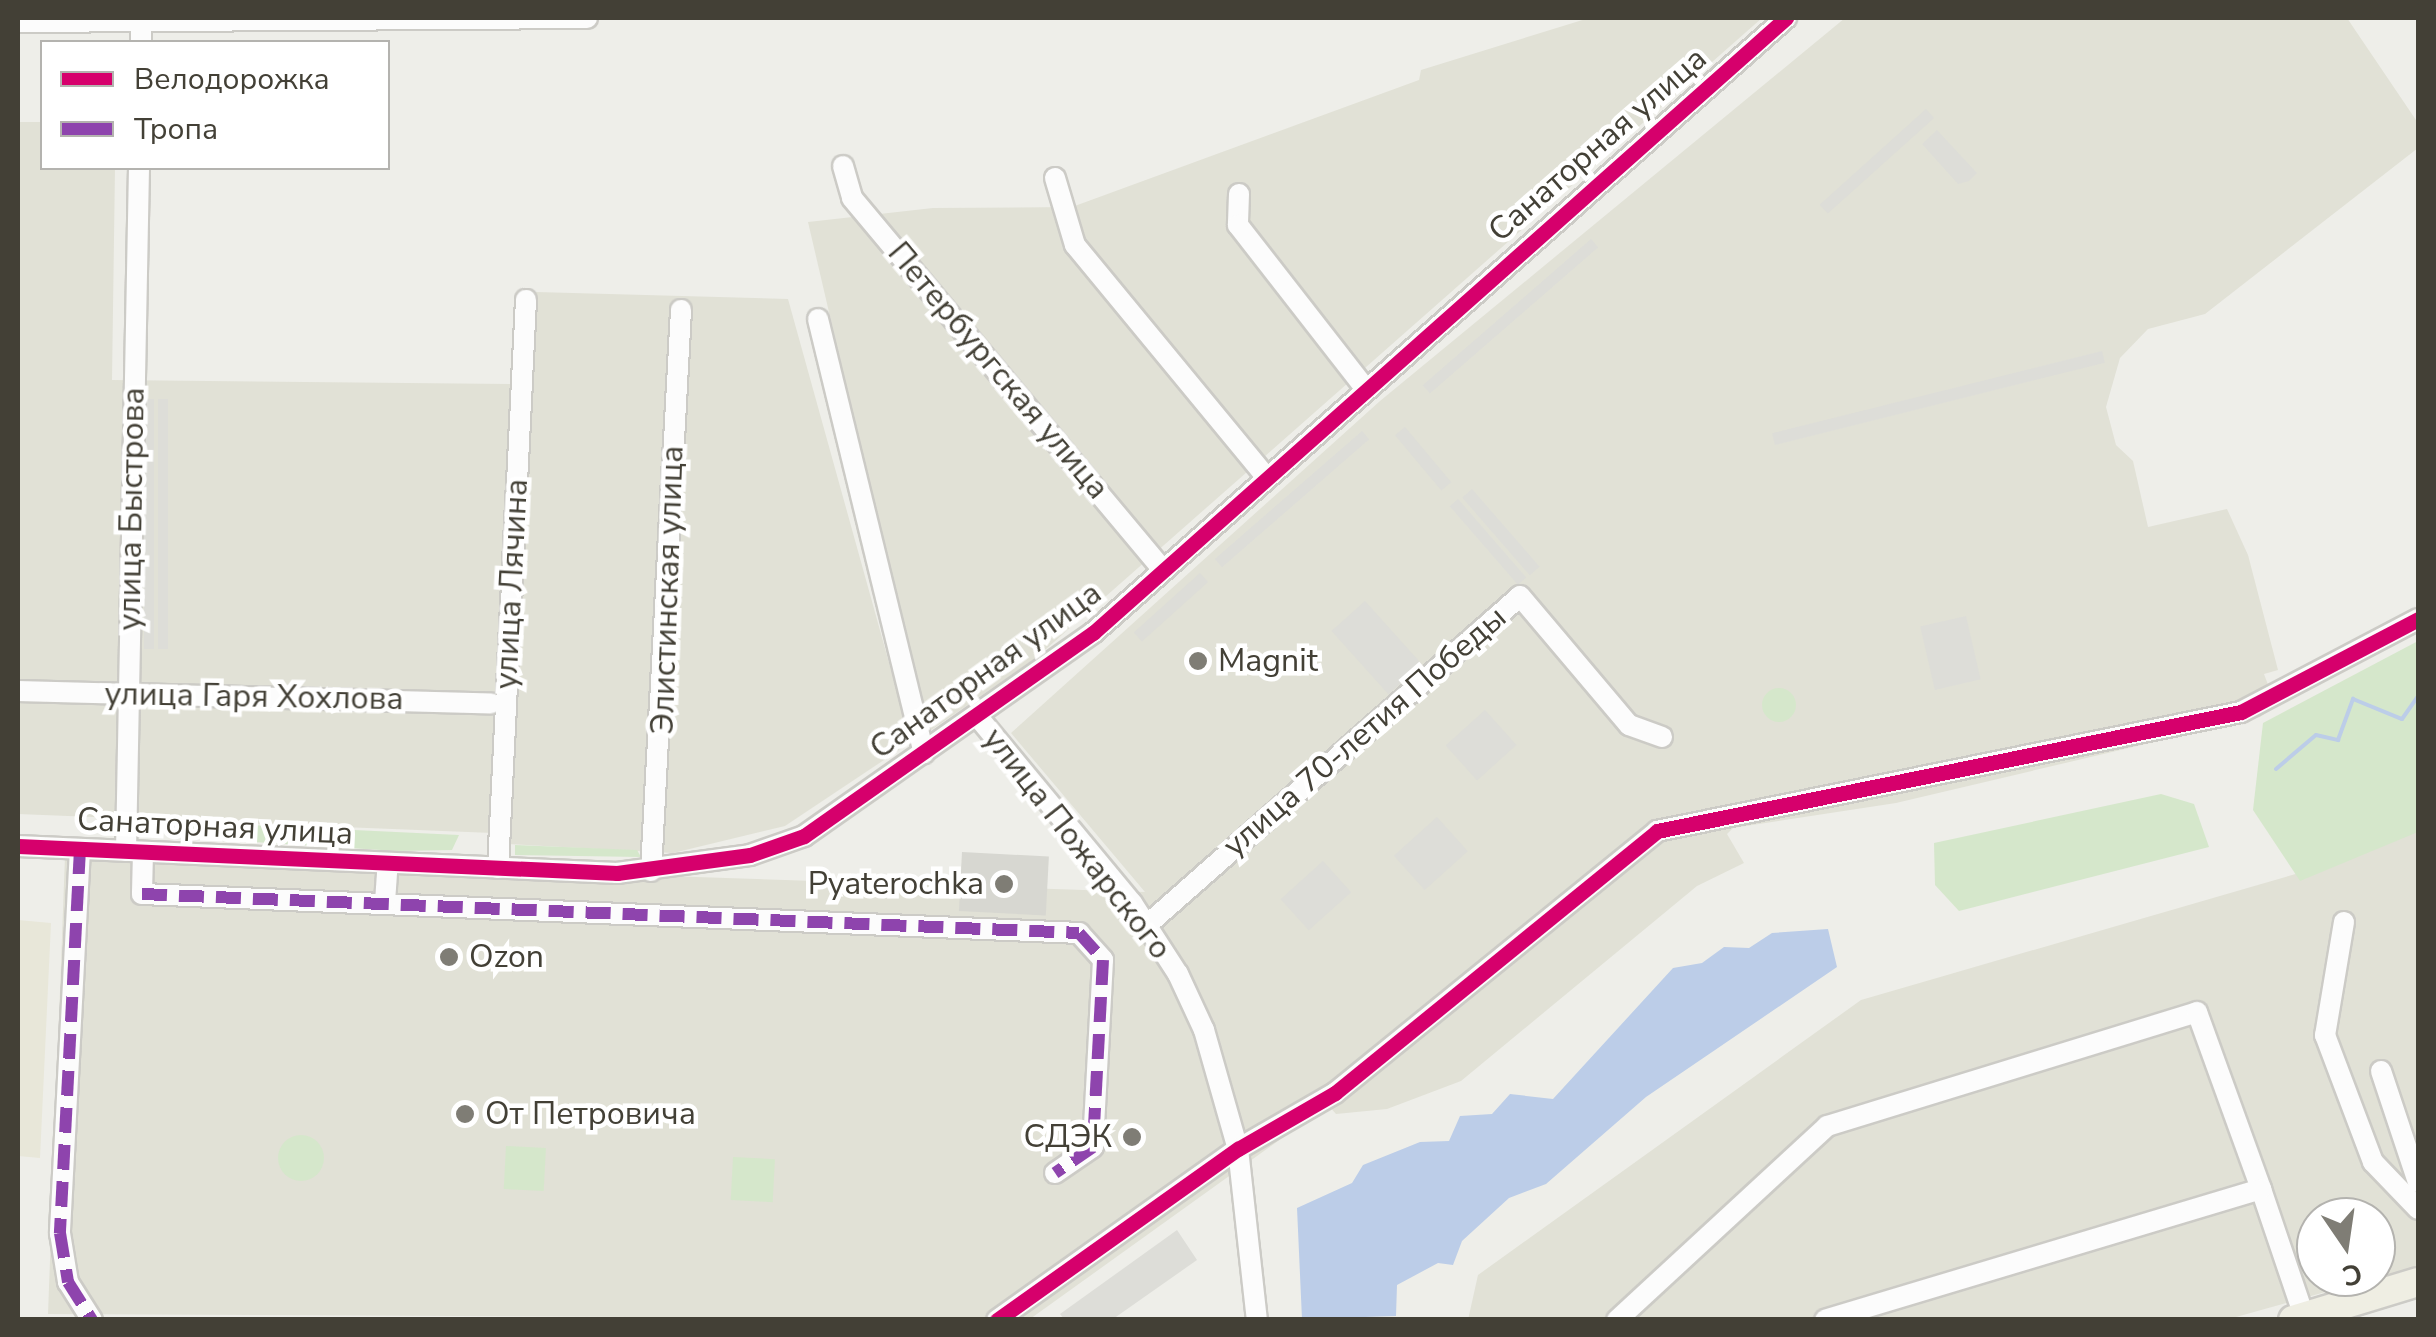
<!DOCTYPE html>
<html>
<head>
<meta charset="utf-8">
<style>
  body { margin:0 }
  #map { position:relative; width:2436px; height:1337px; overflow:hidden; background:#eeeee9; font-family:"Nunito Sans",sans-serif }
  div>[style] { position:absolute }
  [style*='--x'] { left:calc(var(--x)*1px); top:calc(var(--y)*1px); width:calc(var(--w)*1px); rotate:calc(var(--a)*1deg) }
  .residential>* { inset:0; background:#e1e1d6 }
  .education>* { inset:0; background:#e8e7d9 }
  .green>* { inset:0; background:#d5e7cb; transform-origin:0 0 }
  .round { border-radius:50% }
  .parking>* { inset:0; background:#ddddd8; transform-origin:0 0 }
  .water>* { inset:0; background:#bccde8 }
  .stream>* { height:4px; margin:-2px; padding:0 2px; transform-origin:2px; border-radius:2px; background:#bccde8 }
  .building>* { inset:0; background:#d7d7d1; transform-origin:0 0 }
  .roads { filter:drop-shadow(2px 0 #cccbc6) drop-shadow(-2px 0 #cccbc6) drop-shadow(0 2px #cccbc6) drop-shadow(0 -2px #cccbc6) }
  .minor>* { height:20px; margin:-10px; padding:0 10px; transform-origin:10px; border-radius:10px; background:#fcfcfc }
  .major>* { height:28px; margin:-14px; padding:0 14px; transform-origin:14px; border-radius:14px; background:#efeee3 }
  .quiet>* { height:12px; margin-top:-6px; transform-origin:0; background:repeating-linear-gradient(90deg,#8e44ad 0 25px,transparent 0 37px) }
  .cycleway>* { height:15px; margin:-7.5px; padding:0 7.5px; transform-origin:7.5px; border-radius:7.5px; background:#d6006c }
  .dots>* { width:28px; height:28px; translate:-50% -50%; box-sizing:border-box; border:5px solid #fff; border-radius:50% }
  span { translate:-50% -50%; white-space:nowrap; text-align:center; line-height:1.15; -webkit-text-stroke:9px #fff; paint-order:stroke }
  .street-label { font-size:32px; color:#434036 }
  .poi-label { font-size:32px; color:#434036 }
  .left { translate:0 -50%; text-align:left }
  .right { translate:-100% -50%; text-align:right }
  .frame { position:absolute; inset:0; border:20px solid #434036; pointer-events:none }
  .legend { position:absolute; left:40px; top:40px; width:350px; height:130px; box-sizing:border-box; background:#fff; border:2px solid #b4b3af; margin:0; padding:12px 18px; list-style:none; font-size:30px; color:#434036 }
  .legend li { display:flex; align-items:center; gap:20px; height:50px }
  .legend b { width:50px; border:2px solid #b4b3af }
  .north { position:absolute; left:2296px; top:1197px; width:100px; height:100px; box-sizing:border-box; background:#fff; border:2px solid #b4b3af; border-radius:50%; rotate:167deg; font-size:28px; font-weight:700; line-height:40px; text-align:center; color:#434036 }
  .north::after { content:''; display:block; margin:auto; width:35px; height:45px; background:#7f7d75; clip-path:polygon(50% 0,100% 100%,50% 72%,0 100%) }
</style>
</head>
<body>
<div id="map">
  <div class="residential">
    <div style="clip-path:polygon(1589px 18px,1762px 18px,1037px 657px,927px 733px,808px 222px,933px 208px,1072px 207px,1419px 80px,1421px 70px)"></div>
    <div style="clip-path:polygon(1845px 18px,2347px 18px,2418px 123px,2418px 148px,2205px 314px,2148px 329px,2120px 358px,2106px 407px,2116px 445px,2133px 461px,2148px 527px,2227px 509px,2248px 555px,2278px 670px,2264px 674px,2276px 706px,2260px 717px,1896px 803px,1733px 828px,1727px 834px,1744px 863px,1697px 886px,1461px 1081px,1387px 1109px,1336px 1114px,1328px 1105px,1030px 1319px,48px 1314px,65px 856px,1145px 892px,1011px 733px,1380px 401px)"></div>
    <div style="clip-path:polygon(18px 122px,42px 122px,42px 168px,115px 168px,112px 380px,516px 384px,493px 833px,18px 814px)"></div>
    <div style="clip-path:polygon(536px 292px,788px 299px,911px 742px,785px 826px,673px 853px,507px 844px)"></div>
    <div style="clip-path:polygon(evenodd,2418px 827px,2418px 1266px,2229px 1319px,1468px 1320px,1478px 1275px,1861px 1000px,2337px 862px,2418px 827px,2316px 1217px,2376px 1217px,2376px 1277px,2316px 1277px,2316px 1217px)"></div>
  </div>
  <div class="education">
    <div style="clip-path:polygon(18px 920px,51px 923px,40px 1158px,18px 1156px)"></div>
  </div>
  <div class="green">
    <div style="clip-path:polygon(2418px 641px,2418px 832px,2300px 881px,2253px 810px,2263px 723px)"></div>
    <div class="round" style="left:1762px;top:688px;width:34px;height:34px"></div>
    <div style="clip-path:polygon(2161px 794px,2194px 804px,2209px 847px,1959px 911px,1935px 885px,1934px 843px)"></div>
    <div style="clip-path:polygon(188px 822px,459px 835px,452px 850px,397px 851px,192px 838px)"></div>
    <div style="clip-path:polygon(515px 845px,637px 850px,641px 857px,515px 855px)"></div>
    <div class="round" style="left:278px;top:1135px;width:46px;height:46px"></div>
    <div style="left:506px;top:1146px;width:40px;height:43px;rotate:3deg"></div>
    <div style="left:733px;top:1157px;width:42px;height:43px;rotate:3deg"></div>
  </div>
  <div class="parking">
    <div style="left:1926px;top:109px;width:12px;height:143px;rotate:48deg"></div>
    <div style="clip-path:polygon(1937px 130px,1977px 173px,1969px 181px,1958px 184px,1922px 144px)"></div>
    <div style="left:1591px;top:239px;width:11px;height:223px;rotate:49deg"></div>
    <div style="left:2102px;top:351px;width:12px;height:340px;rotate:76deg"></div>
    <div style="left:144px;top:399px;width:10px;height:250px"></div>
    <div style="left:158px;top:399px;width:10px;height:250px"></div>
    <div style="left:1405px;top:427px;width:72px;height:13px;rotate:50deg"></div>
    <div style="left:1362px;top:431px;width:11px;height:195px;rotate:49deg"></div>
    <div style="left:1472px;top:489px;width:103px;height:13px;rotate:49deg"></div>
    <div style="left:1458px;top:499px;width:104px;height:11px;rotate:49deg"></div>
    <div style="left:1200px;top:573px;width:12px;height:89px;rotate:48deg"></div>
    <div style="left:1365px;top:601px;width:85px;height:45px;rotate:48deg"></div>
    <div style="left:1966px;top:616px;width:65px;height:47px;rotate:77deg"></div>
    <div style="left:1485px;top:710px;width:47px;height:53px;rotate:48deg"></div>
    <div style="left:1437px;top:817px;width:46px;height:58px;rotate:48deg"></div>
    <div style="left:1323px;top:861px;width:42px;height:57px;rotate:48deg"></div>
    <div style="clip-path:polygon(1177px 1230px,1197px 1260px,1113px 1319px,1064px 1319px,1060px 1314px)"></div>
  </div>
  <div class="water">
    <div style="clip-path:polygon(1828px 929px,1837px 967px,1646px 1097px,1546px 1184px,1509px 1198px,1462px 1241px,1453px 1265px,1438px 1263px,1397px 1285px,1396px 1316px,1302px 1319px,1297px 1208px,1352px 1183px,1363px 1165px,1420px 1142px,1449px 1141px,1460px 1116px,1492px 1114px,1510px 1094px,1553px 1099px,1673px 968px,1702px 963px,1724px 947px,1749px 948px,1772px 933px)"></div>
  </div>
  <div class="stream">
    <div style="--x:2276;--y:769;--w:52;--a:-40.4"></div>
    <div style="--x:2316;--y:735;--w:23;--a:13"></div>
    <div style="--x:2338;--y:740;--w:44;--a:-69.9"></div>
    <div style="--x:2353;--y:699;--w:53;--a:22.2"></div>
    <div style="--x:2402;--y:719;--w:28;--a:-55"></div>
  </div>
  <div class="building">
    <div style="left:962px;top:852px;width:87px;height:59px;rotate:3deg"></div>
  </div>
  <div class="roads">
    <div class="minor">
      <div style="--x:18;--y:22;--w:569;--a:-0.4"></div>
      <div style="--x:141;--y:42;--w:24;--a:-90"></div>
      <div style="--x:843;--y:166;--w:33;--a:74"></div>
      <div style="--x:852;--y:198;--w:485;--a:50.1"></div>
      <div style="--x:1055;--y:178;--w:70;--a:73.4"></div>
      <div style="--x:1075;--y:245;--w:301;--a:50.5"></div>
      <div style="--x:1239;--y:194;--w:31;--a:92"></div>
      <div style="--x:1238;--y:225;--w:207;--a:52.1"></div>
      <div style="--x:818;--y:319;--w:447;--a:76.3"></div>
      <div style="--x:18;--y:691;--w:473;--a:1.5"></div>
      <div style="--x:978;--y:717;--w:241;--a:50.4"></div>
      <div style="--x:1132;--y:903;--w:85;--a:57.1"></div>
      <div style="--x:1178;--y:974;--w:62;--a:65.1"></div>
      <div style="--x:1204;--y:1030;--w:124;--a:74.1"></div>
      <div style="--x:1238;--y:1149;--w:172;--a:83.7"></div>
      <div style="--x:18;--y:846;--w:600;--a:2.58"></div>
      <div style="--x:617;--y:873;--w:134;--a:-7.7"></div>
      <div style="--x:750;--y:855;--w:57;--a:-19.4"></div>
      <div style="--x:804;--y:836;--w:353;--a:-35.1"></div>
      <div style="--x:1093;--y:633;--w:927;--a:-41.59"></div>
      <div style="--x:80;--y:849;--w:385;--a:93"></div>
      <div style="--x:60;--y:1233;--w:50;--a:80.7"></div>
      <div style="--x:68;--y:1282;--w:45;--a:57.7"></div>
      <div style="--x:126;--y:851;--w:683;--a:-88.91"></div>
      <div style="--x:143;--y:852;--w:42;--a:91.4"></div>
      <div style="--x:142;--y:894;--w:938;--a:2.38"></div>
      <div style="--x:1079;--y:933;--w:36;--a:48"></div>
      <div style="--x:1103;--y:960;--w:187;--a:93.1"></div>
      <div style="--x:1093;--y:1147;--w:46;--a:145.6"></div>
      <div style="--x:498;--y:868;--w:569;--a:-87.18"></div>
      <div style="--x:651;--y:871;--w:562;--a:-86.94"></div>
      <div style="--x:385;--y:902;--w:39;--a:-86"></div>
      <div style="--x:2344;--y:922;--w:115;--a:99.5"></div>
      <div style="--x:2325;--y:1035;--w:136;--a:69.3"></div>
      <div style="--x:2373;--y:1162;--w:65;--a:46.2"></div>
      <div style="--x:1147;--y:925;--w:497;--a:-41.4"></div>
      <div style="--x:1520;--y:596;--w:169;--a:49.8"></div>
      <div style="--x:1629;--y:725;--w:35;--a:20"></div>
      <div style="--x:2381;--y:1071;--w:117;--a:71.6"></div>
      <div style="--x:2261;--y:1189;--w:134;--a:71.3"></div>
      <div style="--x:997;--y:1320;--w:296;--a:-35.4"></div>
      <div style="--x:1238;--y:1149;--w:112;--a:-30"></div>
      <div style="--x:1335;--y:1093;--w:415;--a:-39.1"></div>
      <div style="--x:1657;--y:831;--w:596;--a:-11.52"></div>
      <div style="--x:2241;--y:712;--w:200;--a:-27.7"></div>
      <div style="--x:1617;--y:1320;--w:286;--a:-42.7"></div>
      <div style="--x:1827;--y:1126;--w:387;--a:-17.1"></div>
      <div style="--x:2197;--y:1012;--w:188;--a:70.1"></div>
      <div style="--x:2261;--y:1189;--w:455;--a:163.3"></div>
    </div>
    <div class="major">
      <div style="--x:2293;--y:1320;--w:131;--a:-16.9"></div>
    </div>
  </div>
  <div class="quiet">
    <div style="--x:80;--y:849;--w:385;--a:93"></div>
    <div style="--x:60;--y:1233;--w:50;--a:80.7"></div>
    <div style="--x:68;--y:1282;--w:45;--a:57.7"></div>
    <div style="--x:142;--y:894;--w:938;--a:2.38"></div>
    <div style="--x:1079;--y:933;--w:36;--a:48"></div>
    <div style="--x:1103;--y:960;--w:187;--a:93.1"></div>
    <div style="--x:1093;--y:1147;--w:46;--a:145.6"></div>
  </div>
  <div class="cycleway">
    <div style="--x:18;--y:846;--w:600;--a:2.58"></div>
    <div style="--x:617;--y:873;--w:134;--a:-7.7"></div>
    <div style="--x:750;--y:855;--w:57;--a:-19.4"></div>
    <div style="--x:804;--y:836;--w:353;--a:-35.1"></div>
    <div style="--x:1093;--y:633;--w:927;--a:-41.59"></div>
    <div style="--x:997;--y:1320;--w:296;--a:-35.4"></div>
    <div style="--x:1238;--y:1149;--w:112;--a:-30"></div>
    <div style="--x:1335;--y:1093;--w:415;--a:-39.1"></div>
    <div style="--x:1657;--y:831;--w:596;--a:-11.52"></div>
    <div style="--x:2241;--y:712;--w:200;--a:-27.7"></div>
  </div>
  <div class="dots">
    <div style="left:1198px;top:661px;background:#7f7d75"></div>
    <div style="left:1004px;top:884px;background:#7f7d75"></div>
    <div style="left:449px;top:957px;background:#7f7d75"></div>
    <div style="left:465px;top:1114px;background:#7f7d75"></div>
    <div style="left:1132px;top:1137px;background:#7f7d75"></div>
  </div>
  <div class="street-label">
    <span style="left:1598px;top:145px;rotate:-41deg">Санаторная улица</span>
    <span style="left:998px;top:371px;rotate:50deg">Петербургская улица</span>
    <span style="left:132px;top:509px;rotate:-89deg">улица Быстрова</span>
    <span style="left:512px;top:584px;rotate:-87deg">улица Лячина</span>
    <span style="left:668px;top:590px;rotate:-88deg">Элистинская улица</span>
    <span style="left:986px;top:671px;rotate:-36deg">Санаторная улица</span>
    <span style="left:254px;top:697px;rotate:1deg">улица Гаря Хохлова</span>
    <span style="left:1365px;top:732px;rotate:-41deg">улица 70-летия Победы</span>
    <span style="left:215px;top:827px;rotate:3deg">Санаторная улица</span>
    <span style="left:1077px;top:844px;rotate:52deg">улица Пожарского</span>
  </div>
  <div class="poi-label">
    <span class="left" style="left:1218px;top:661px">Magnit</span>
    <span class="right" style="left:984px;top:884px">Pyaterochka</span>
    <span class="left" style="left:469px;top:957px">Ozon</span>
    <span class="left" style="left:485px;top:1114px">От Петровича</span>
    <span class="right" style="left:1112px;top:1137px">СДЭК</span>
  </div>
  <div class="frame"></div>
  <ul class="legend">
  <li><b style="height:12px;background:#d6006c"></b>Велодорожка</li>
  <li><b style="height:12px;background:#8e44ad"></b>Тропа</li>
  </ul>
  <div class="north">С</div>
</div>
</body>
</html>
